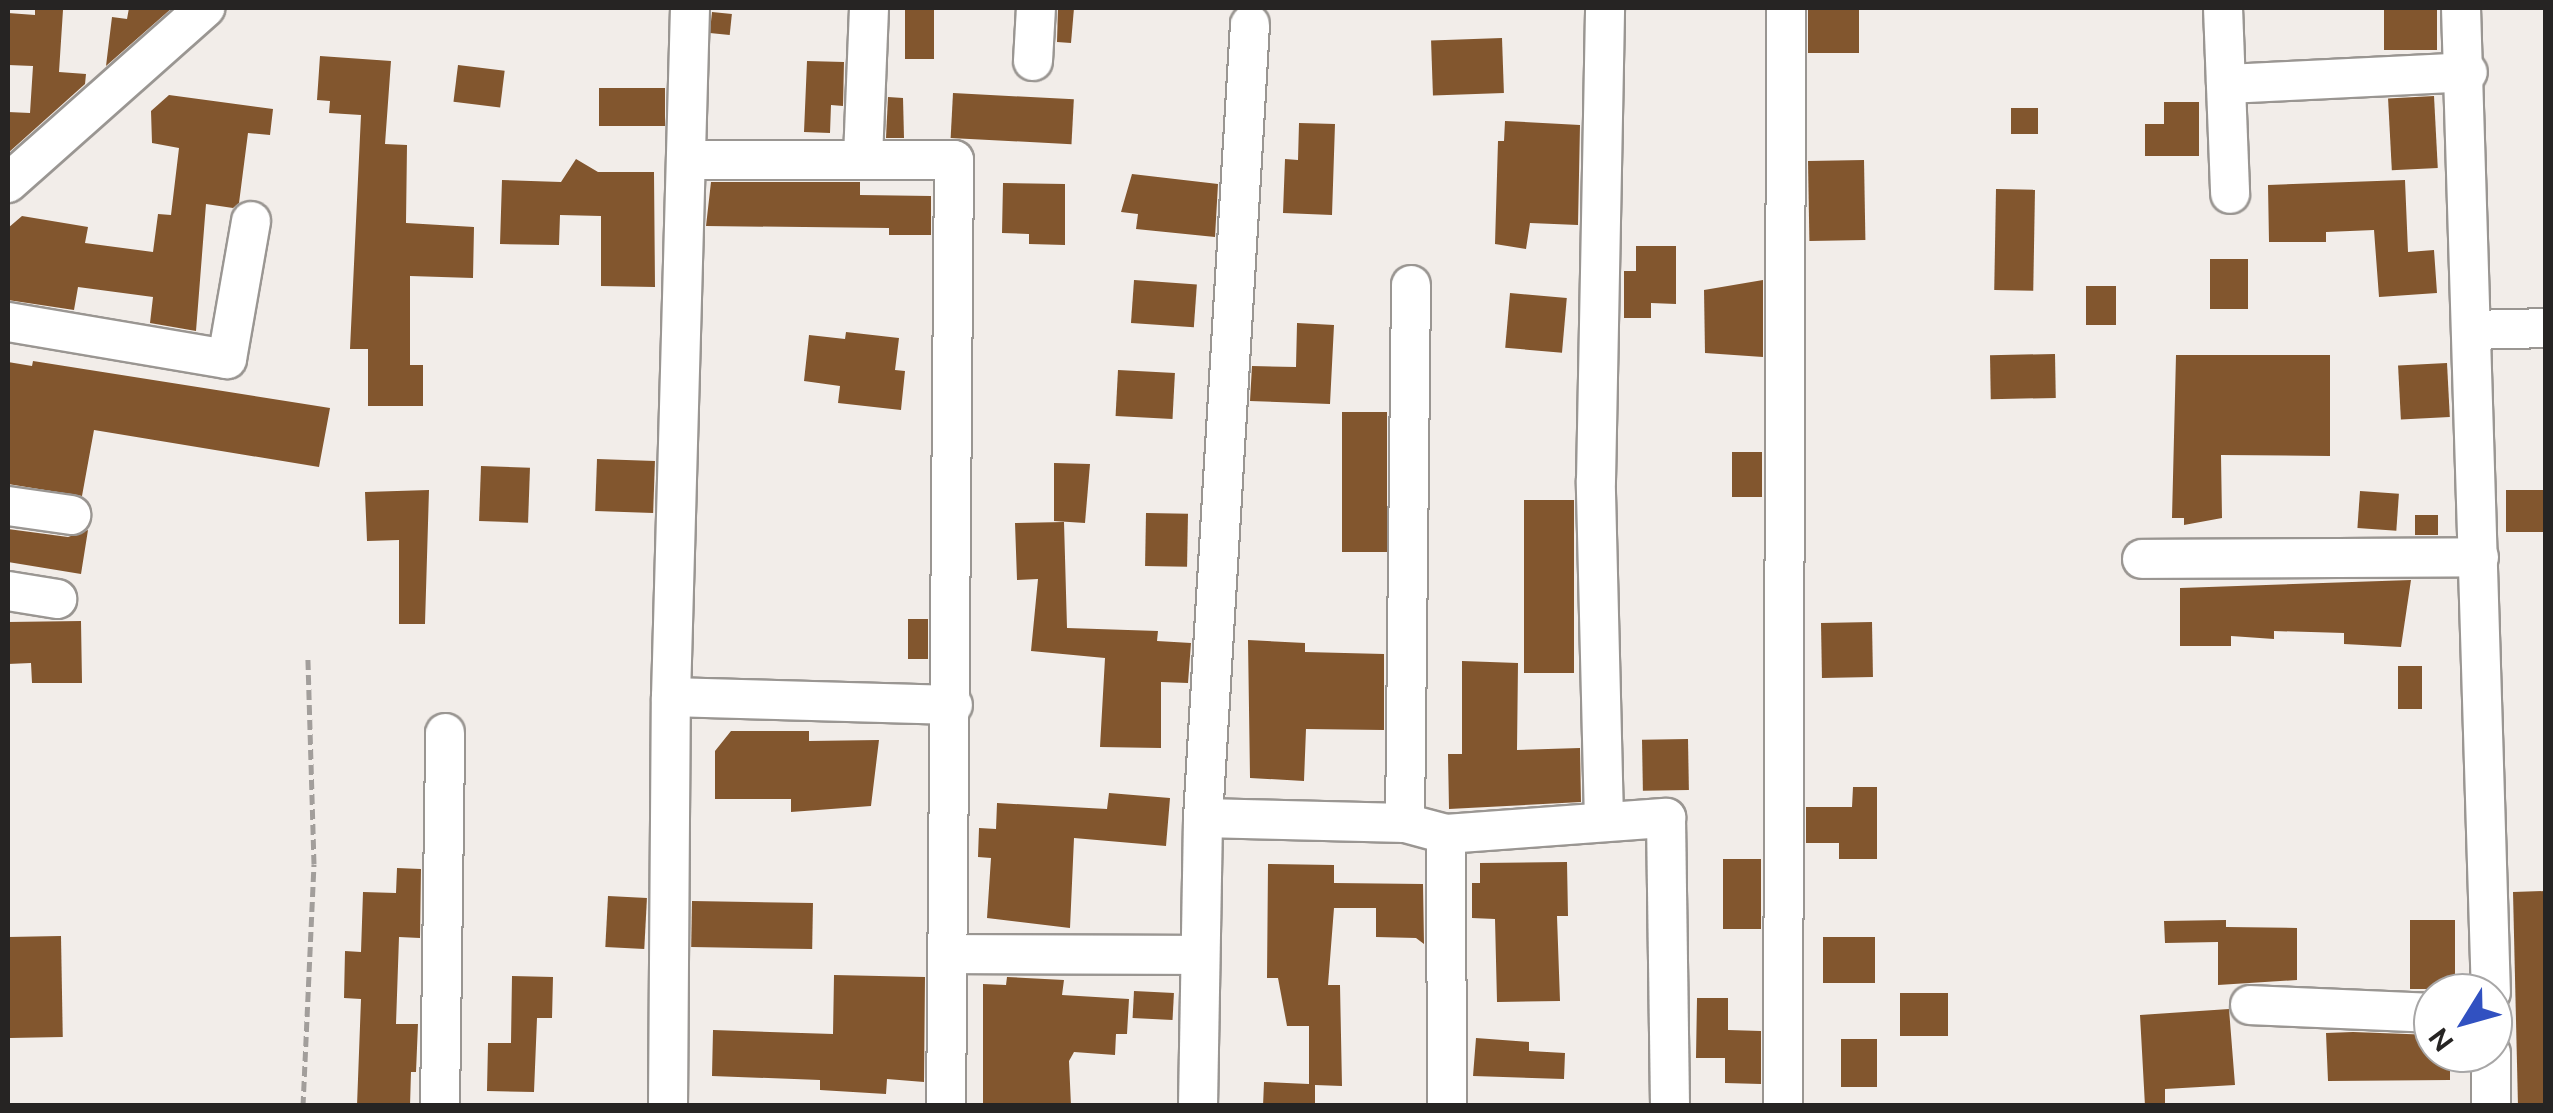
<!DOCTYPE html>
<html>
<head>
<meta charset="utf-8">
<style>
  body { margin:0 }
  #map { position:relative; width:2553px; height:1113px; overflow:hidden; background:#f2ede9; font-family:Ubuntu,sans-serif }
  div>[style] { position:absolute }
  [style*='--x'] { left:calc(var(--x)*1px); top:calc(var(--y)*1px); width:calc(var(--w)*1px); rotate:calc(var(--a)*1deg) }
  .building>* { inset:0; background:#82562e; transform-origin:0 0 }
  .path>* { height:5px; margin-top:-2.5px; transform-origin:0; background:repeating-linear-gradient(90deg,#a29e9b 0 10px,transparent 0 15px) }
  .roads { filter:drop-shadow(2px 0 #9a9692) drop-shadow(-2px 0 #9a9692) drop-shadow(0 2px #9a9692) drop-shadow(0 -2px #9a9692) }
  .minor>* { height:38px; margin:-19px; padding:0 19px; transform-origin:19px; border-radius:19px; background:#fff }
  span { translate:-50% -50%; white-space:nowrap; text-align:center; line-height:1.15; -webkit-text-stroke:10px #fff; paint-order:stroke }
  .frame { position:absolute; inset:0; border:10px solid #262423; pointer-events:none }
  .north { position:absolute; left:2413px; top:973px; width:100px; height:100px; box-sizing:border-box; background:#fff; border:2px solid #a8a7a7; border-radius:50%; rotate:233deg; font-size:28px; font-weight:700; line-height:40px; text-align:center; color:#262423 }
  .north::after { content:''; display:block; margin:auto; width:35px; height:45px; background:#3151c1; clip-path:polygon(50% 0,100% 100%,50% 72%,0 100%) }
</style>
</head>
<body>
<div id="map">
  <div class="building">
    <div style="clip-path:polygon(35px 8px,63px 10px,59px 72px,86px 74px,85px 84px,8px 153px,8px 112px,30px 113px,33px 66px,8px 65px,8px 13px,35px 15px)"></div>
    <div style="clip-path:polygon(129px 8px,172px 8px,106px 66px,112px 17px,127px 19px)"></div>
    <div style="left:905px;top:8px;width:29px;height:51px"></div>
    <div style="clip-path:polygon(1058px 8px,1074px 8px,1071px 43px,1057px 42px)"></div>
    <div style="left:1808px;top:8px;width:51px;height:45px"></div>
    <div style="left:2384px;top:8px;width:53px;height:42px"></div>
    <div style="left:712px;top:12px;width:20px;height:21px;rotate:6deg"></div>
    <div style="left:1502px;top:38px;width:55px;height:71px;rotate:88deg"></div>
    <div style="clip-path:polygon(320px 56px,391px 61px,385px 144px,407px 145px,406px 223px,474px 227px,473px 278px,410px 276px,410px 365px,423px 365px,423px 406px,368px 406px,368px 349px,350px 349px,361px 115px,329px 113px,330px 101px,317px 100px)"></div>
    <div style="clip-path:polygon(807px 61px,844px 62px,843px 106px,831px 105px,830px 133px,804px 132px)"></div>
    <div style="left:458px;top:65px;width:47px;height:37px;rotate:7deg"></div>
    <div style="left:599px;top:88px;width:66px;height:38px"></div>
    <div style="left:953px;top:93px;width:121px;height:45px;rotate:3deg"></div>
    <div style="clip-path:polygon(169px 95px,273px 109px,270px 135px,248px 133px,239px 203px,233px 208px,206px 204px,196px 331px,150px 323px,153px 297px,78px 287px,74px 310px,8px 300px,8px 228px,22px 216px,88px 227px,85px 243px,153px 252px,158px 214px,171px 215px,179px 148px,152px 143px,151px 111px)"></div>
    <div style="left:2434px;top:96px;width:72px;height:46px;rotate:87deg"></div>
    <div style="clip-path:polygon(888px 97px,903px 98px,904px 138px,886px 138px)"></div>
    <div style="clip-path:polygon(2164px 102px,2199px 102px,2199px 156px,2145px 156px,2145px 124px,2164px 124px)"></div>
    <div style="left:2011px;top:108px;width:27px;height:26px"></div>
    <div style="clip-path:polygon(1505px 121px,1580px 125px,1578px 225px,1530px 223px,1526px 249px,1495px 244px,1498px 141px,1504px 141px)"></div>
    <div style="clip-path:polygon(1299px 123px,1335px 124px,1332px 215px,1283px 213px,1285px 159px,1298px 160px)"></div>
    <div style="clip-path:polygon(576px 159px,598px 172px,654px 172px,655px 287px,601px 286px,601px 216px,560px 215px,559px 245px,500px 244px,502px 180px,561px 182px)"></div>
    <div style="left:1864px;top:160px;width:80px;height:56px;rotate:89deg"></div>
    <div style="clip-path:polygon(1132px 174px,1218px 184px,1215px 237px,1136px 229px,1138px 214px,1121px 212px)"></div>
    <div style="clip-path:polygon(2405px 180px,2408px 252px,2434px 250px,2437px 293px,2379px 297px,2374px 230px,2326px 232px,2326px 242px,2269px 242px,2268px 185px)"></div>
    <div style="clip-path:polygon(711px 182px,860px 182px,860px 195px,931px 196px,931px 235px,889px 235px,889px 228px,706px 226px)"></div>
    <div style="clip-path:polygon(1003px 183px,1065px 184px,1065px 245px,1029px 244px,1029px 234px,1002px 233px)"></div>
    <div style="left:1996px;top:189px;width:39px;height:101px;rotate:1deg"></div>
    <div style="clip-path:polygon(1636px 246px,1676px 246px,1676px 304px,1651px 303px,1651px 318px,1624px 318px,1624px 271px,1636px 271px)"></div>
    <div style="left:2248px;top:259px;width:50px;height:38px;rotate:90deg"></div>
    <div style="left:1134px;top:280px;width:63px;height:43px;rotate:4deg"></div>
    <div style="clip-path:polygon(1763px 280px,1763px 357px,1705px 353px,1704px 290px)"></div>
    <div style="left:2086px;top:286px;width:30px;height:39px"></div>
    <div style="left:1510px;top:293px;width:57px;height:55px;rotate:5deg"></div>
    <div style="clip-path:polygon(1297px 323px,1334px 325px,1330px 404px,1250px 401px,1252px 366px,1296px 367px)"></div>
    <div style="clip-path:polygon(846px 332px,899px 338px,895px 370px,905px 371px,901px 410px,838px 403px,840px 386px,804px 381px,809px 335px,845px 339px)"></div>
    <div style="left:2055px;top:354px;width:44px;height:65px;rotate:89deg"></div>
    <div style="clip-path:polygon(2176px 355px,2330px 355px,2330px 456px,2221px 455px,2222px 518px,2184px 525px,2184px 518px,2172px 518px)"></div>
    <div style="clip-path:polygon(33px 361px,330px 408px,319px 467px,94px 430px,82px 496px,8px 484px,8px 362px,32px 366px)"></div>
    <div style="left:2447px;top:363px;width:54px;height:49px;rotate:87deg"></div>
    <div style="left:1118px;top:370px;width:57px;height:46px;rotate:3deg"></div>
    <div style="left:1387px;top:412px;width:140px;height:45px;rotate:90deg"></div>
    <div style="left:1762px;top:452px;width:45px;height:30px;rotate:90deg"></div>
    <div style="left:597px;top:459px;width:58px;height:52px;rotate:2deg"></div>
    <div style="clip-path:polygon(1054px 463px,1090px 464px,1085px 523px,1054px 521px)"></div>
    <div style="left:481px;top:466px;width:49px;height:55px;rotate:2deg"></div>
    <div style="clip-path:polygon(429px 490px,425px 624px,399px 624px,399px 540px,367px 541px,365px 492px)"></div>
    <div style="left:2546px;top:490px;width:42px;height:40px;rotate:90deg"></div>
    <div style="left:2360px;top:491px;width:39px;height:37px;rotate:4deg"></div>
    <div style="left:1524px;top:500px;width:50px;height:173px"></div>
    <div style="left:1146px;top:513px;width:42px;height:53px;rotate:1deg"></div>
    <div style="left:2415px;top:515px;width:23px;height:20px"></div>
    <div style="clip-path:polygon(1064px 522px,1067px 628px,1158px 631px,1157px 641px,1191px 643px,1188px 683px,1161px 682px,1161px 748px,1100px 747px,1105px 658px,1031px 651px,1038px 579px,1017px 580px,1015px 523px)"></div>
    <div style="clip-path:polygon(8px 529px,68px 537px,88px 530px,81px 574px,8px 562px)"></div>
    <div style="clip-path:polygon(2411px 580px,2401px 647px,2344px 644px,2344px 633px,2274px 631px,2274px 639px,2231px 636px,2231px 646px,2180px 646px,2180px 588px)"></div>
    <div style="left:908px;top:619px;width:20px;height:40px"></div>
    <div style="clip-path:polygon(81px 621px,82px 683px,32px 683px,31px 663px,8px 664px,8px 622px)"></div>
    <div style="left:1872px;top:622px;width:55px;height:51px;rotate:89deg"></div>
    <div style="clip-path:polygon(1248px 640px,1305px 643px,1305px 652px,1384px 654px,1384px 730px,1306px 729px,1304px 781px,1250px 778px)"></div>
    <div style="clip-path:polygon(1462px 661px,1518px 663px,1517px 750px,1580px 748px,1581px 802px,1449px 809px,1448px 754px,1462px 754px)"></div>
    <div style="left:2398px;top:666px;width:24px;height:43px"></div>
    <div style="clip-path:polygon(731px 731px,809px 731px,809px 741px,879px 740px,871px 806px,791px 812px,791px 799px,715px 799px,715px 751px)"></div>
    <div style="left:1688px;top:739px;width:51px;height:46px;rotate:89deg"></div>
    <div style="clip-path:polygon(1853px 787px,1877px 787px,1877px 859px,1839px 859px,1839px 843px,1806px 843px,1806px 807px,1852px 807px)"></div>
    <div style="clip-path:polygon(1109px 793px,1170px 798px,1166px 846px,1074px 838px,1070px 928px,987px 918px,991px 858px,978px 857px,979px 828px,996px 829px,997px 803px,1107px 809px)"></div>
    <div style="left:1723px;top:859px;width:38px;height:70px"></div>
    <div style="clip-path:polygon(1567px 862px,1568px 916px,1557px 916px,1560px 1001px,1497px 1002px,1495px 919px,1472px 918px,1472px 883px,1480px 883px,1480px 863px)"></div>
    <div style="clip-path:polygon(1268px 864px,1334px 865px,1334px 883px,1423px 884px,1424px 944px,1416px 938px,1376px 937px,1376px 908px,1334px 908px,1328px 985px,1340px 985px,1342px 1086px,1315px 1085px,1315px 1106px,1263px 1106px,1264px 1082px,1309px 1084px,1309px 1026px,1287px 1026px,1278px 978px,1267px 978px)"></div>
    <div style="clip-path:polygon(397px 868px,421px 869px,420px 938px,399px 937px,396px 1024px,418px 1024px,416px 1072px,411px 1072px,410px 1106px,357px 1106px,361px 999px,344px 998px,345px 951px,361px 952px,363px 892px,396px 893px)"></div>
    <div style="clip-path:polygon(2546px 891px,2546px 1106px,2518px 1106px,2513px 892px)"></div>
    <div style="left:608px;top:896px;width:39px;height:51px;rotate:3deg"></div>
    <div style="left:692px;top:901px;width:121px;height:46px;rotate:1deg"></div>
    <div style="clip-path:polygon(2226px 920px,2226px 927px,2297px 928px,2297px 980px,2218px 985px,2218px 942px,2165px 943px,2164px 921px)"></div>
    <div style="left:2410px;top:920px;width:45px;height:69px"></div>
    <div style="left:61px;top:936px;width:101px;height:53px;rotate:89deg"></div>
    <div style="left:1823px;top:937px;width:52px;height:46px"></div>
    <div style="clip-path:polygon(834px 975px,925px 977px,924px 1082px,887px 1079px,886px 1094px,820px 1090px,820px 1080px,712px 1076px,713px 1030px,833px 1034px)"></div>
    <div style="clip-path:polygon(512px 976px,553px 977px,552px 1018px,537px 1018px,534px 1092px,487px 1091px,488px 1043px,511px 1043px)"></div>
    <div style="clip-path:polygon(1007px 977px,1064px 980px,1062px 995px,1129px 999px,1127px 1034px,1116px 1034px,1115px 1055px,1074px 1052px,1069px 1061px,1071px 1106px,983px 1106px,983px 984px,1006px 985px)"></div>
    <div style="left:1134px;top:991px;width:40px;height:27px;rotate:3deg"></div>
    <div style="left:1900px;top:993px;width:48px;height:43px"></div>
    <div style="clip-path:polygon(1697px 998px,1728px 998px,1728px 1030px,1761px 1031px,1761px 1084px,1725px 1083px,1725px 1058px,1696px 1058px)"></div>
    <div style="clip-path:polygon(2229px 1009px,2235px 1085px,2165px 1089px,2165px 1106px,2145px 1106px,2140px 1015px)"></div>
    <div style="clip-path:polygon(2353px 1032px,2433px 1035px,2433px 1053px,2450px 1053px,2450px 1080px,2328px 1081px,2326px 1033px)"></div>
    <div style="clip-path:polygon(1476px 1038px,1529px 1042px,1529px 1051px,1565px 1053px,1564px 1079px,1473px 1076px)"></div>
    <div style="left:1841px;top:1039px;width:36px;height:48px"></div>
  </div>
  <div class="path">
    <div style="--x:303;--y:1106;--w:242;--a:-87.4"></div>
    <div style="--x:314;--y:864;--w:206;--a:-91.7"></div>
  </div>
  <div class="roads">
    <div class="minor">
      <div style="--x:2223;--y:8;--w:186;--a:87.8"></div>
      <div style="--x:2461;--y:8;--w:985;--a:88.26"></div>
      <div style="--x:1033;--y:61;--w:53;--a:-86.8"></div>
      <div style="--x:2226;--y:84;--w:242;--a:-2.8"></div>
      <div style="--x:863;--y:158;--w:150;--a:-87.7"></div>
      <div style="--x:687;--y:160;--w:267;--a:0"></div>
      <div style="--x:954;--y:160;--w:946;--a:90.48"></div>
      <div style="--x:8;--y:183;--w:264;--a:-41.6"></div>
      <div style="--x:8;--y:322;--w:222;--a:9.6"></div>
      <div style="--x:227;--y:359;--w:140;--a:-80.1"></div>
      <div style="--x:2472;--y:330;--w:74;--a:-1.5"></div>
      <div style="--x:8;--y:506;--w:64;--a:8.1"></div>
      <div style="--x:2142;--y:559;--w:337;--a:-0.3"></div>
      <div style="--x:8;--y:591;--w:50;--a:9.3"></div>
      <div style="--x:671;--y:697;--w:282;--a:1.6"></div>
      <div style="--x:1203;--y:818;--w:202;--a:1.4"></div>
      <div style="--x:1405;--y:823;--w:42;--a:15"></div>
      <div style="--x:1446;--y:834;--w:221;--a:-4.2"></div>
      <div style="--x:1666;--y:818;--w:288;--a:89.2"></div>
      <div style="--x:1604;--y:820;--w:339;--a:-91.4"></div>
      <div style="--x:1596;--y:481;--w:473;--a:-88.9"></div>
      <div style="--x:1405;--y:823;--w:538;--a:-89.36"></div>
      <div style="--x:1446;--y:834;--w:272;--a:89.8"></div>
      <div style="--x:951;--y:954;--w:249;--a:0.2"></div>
      <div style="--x:2250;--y:1005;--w:183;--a:2.5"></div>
      <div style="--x:440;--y:1106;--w:373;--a:-89.2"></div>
      <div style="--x:668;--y:1106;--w:409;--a:-89.6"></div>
      <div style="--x:671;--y:697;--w:689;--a:-88.42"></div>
      <div style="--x:1198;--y:1106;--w:288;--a:-89"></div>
      <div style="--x:1203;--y:818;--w:795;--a:-86.61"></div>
      <div style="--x:1783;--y:1106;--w:1098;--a:-89.84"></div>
      <div style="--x:2491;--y:1106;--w:53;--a:-90"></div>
    </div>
  </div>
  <div class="frame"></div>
  <div class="north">N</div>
</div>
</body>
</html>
